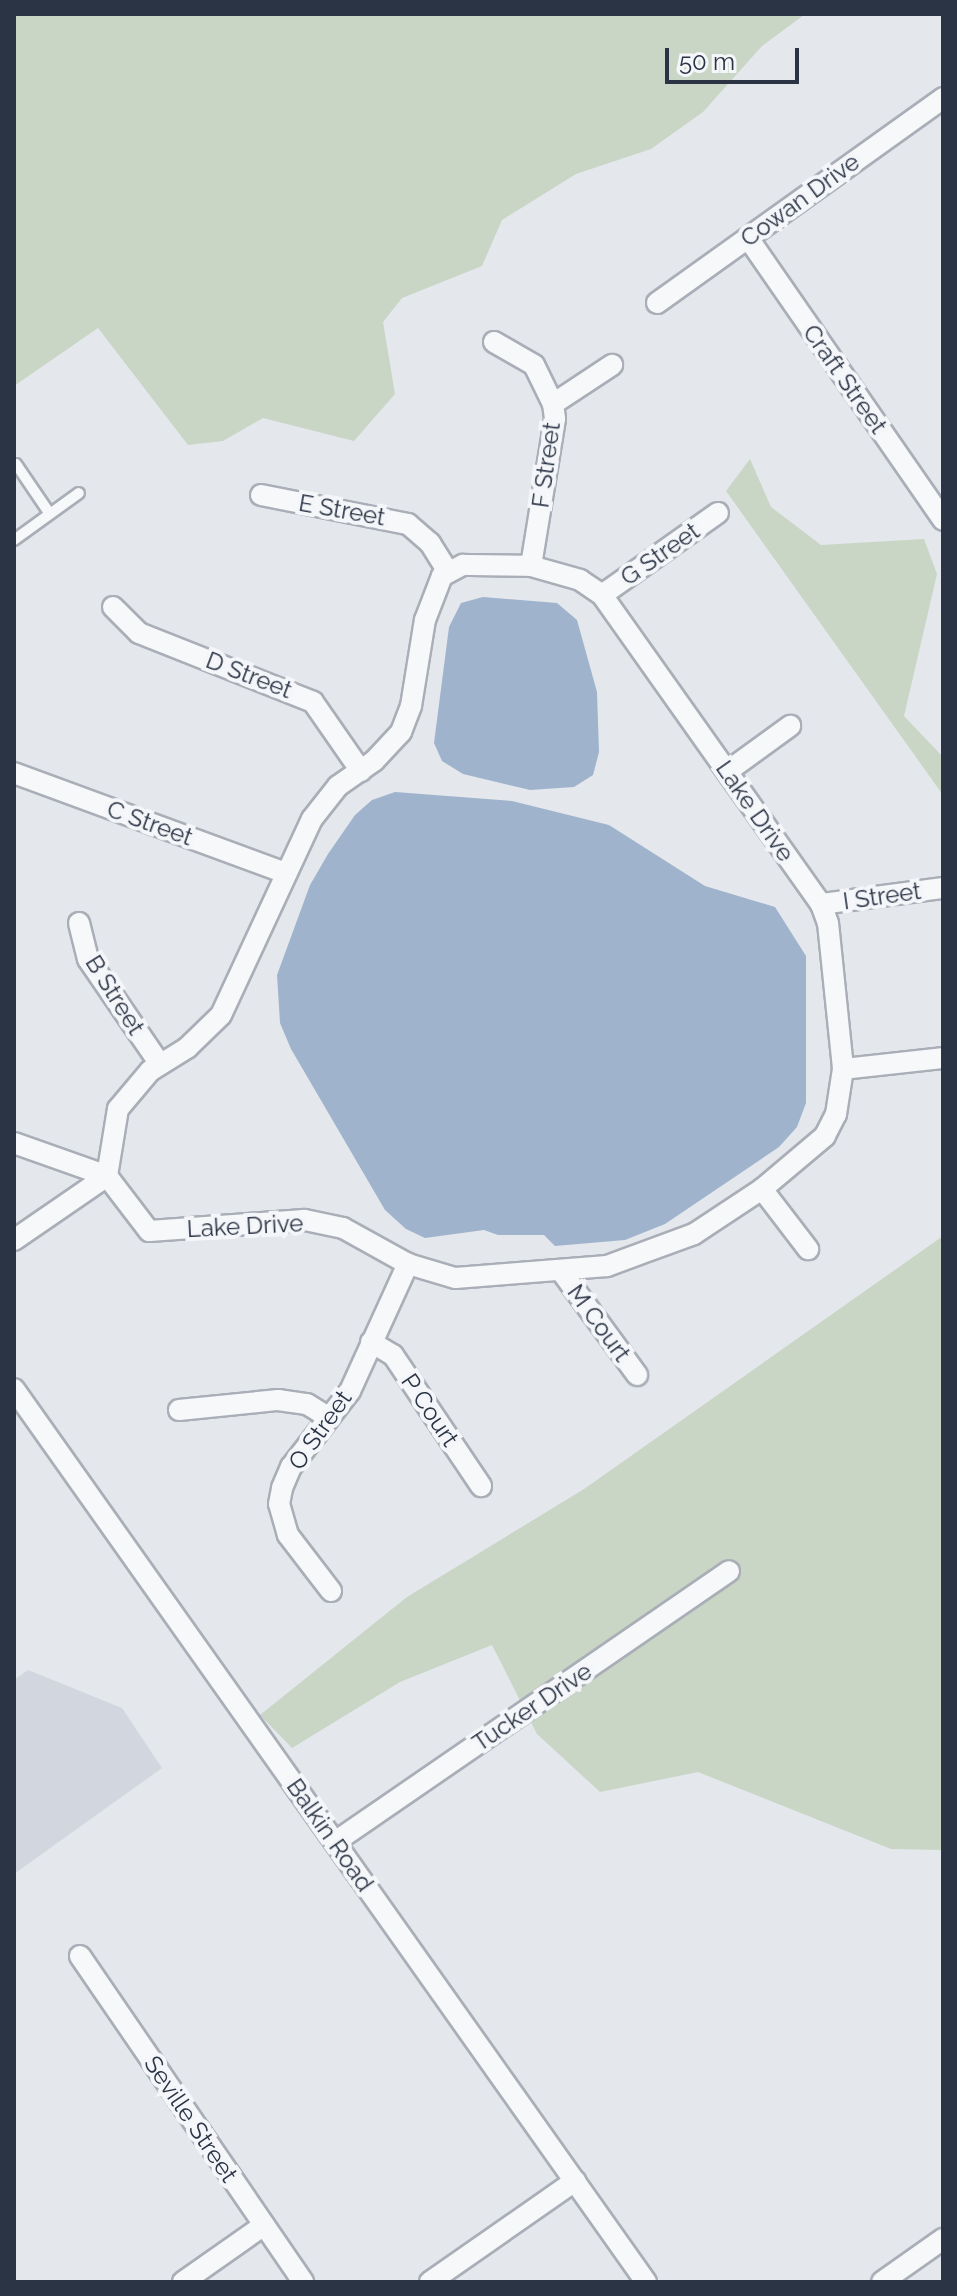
<!DOCTYPE html>
<html>
<head>
<meta charset="utf-8">
<style>
  body { margin:0 }
  #map { position:relative; width:957px; height:2296px; overflow:hidden; background:#e4e7ec; font-family:Raleway,sans-serif }
  div>[style] { position:absolute }
  [style*='--x'] { left:calc(var(--x)*1px); top:calc(var(--y)*1px); width:calc(var(--w)*1px); rotate:calc(var(--a)*1deg) }
  .built>* { inset:0; background:#d2d6de }
  .green>* { inset:0; background:#c9d6c5 }
  .water>* { inset:0; background:#9fb4cc }
  .roads { filter:drop-shadow(2px 0 #a9aeb7) drop-shadow(-2px 0 #a9aeb7) drop-shadow(0 2px #a9aeb7) drop-shadow(0 -2px #a9aeb7) }
  .lane>* { height:10px; margin:-5px; padding:0 5px; transform-origin:5px; border-radius:5px; background:#f7f8fa }
  .street>* { height:20px; margin:-10px; padding:0 10px; transform-origin:10px; border-radius:10px; background:#f7f8fa }
  span { translate:-50% -50%; white-space:nowrap; text-align:center; line-height:1.15; -webkit-text-stroke:8px #f4f6f9; paint-order:stroke }
  .street-label { font-size:24px; color:#2b3445 }
  .frame { position:absolute; inset:0; border:16px solid #2b3445; pointer-events:none }
  .scale { position:absolute; left:665px; top:48px; width:134px; height:36px; box-sizing:border-box; border:4px solid #2b3445; border-top:0; padding-left:10px; font-size:24px; line-height:28px; white-space:nowrap; color:#2b3445; -webkit-text-stroke:6px #f4f6f9; paint-order:stroke }
</style>
</head>
<body>
<div id="map">
  <div class="built">
    <div style="clip-path:polygon(28px 1670px,122px 1708px,162px 1768px,14px 1874px,14px 1680px)"></div>
  </div>
  <div class="green">
    <div style="clip-path:polygon(14px 14px,836px 14px,804px 15px,762px 46px,703px 112px,651px 149px,576px 174px,502px 220px,482px 266px,402px 298px,383px 322px,395px 394px,354px 441px,263px 418px,223px 441px,188px 445px,98px 328px,14px 386px)"></div>
    <div style="clip-path:polygon(750px 459px,771px 507px,821px 545px,924px 539px,937px 574px,904px 716px,943px 757px,943px 795px,726px 491px)"></div>
    <div style="clip-path:polygon(943px 1236px,943px 1850px,891px 1849px,698px 1772px,600px 1792px,537px 1734px,492px 1645px,400px 1682px,292px 1748px,260px 1715px,407px 1597px,584px 1489px)"></div>
  </div>
  <div class="water">
    <div style="clip-path:polygon(483px 597px,557px 603px,577px 620px,597px 692px,599px 752px,593px 775px,574px 787px,530px 790px,463px 774px,442px 761px,434px 743px,449px 627px,461px 603px)"></div>
    <div style="clip-path:polygon(395px 792px,512px 801px,609px 825px,705px 886px,775px 907px,806px 956px,806px 1103px,797px 1127px,779px 1147px,665px 1224px,625px 1240px,555px 1246px,544px 1235px,498px 1235px,484px 1230px,425px 1238px,406px 1229px,385px 1210px,291px 1049px,280px 1023px,277px 975px,310px 885px,328px 854px,355px 815px,372px 800px)"></div>
  </div>
  <div class="roads">
    <div class="lane">
      <div style="--x:16;--y:464;--w:60;--a:55.8"></div>
      <div style="--x:14;--y:540;--w:80;--a:-35.9"></div>
    </div>
    <div class="street">
      <div style="--x:748;--y:238;--w:343;--a:55.3"></div>
      <div style="--x:657;--y:303;--w:352;--a:-35.6"></div>
      <div style="--x:494;--y:342;--w:46;--a:29.9"></div>
      <div style="--x:534;--y:365;--w:43;--a:64"></div>
      <div style="--x:553;--y:404;--w:15;--a:82"></div>
      <div style="--x:555;--y:419;--w:149;--a:99.3"></div>
      <div style="--x:553;--y:404;--w:71;--a:-33.5"></div>
      <div style="--x:261;--y:495;--w:150;--a:11.2"></div>
      <div style="--x:408;--y:524;--w:29;--a:41"></div>
      <div style="--x:430;--y:543;--w:34;--a:58"></div>
      <div style="--x:531;--y:566;--w:51;--a:15.9"></div>
      <div style="--x:580;--y:580;--w:27;--a:34"></div>
      <div style="--x:602;--y:595;--w:379;--a:54.7"></div>
      <div style="--x:821;--y:904;--w:20;--a:70"></div>
      <div style="--x:828;--y:923;--w:147;--a:84.1"></div>
      <div style="--x:843;--y:1069;--w:46;--a:98.8"></div>
      <div style="--x:836;--y:1114;--w:25;--a:117"></div>
      <div style="--x:825;--y:1136;--w:82;--a:139.9"></div>
      <div style="--x:762;--y:1189;--w:82;--a:146.5"></div>
      <div style="--x:694;--y:1234;--w:93;--a:159.8"></div>
      <div style="--x:607;--y:1266;--w:152;--a:175.5"></div>
      <div style="--x:455;--y:1278;--w:49;--a:-163.4"></div>
      <div style="--x:408;--y:1264;--w:74;--a:-151"></div>
      <div style="--x:343;--y:1228;--w:40;--a:-168"></div>
      <div style="--x:304;--y:1220;--w:155;--a:175.9"></div>
      <div style="--x:149;--y:1231;--w:69;--a:-127.4"></div>
      <div style="--x:107;--y:1176;--w:68;--a:-80.7"></div>
      <div style="--x:118;--y:1109;--w:50;--a:-49.9"></div>
      <div style="--x:150;--y:1071;--w:44;--a:-31.9"></div>
      <div style="--x:187;--y:1048;--w:47;--a:-44.1"></div>
      <div style="--x:221;--y:1015;--w:216;--a:-65.1"></div>
      <div style="--x:312;--y:819;--w:42;--a:-51.8"></div>
      <div style="--x:338;--y:786;--w:44;--a:-34.8"></div>
      <div style="--x:374;--y:761;--w:40;--a:-47"></div>
      <div style="--x:401;--y:732;--w:28;--a:-69"></div>
      <div style="--x:411;--y:706;--w:87;--a:-80.8"></div>
      <div style="--x:425;--y:620;--w:47;--a:-68.9"></div>
      <div style="--x:442;--y:576;--w:24;--a:-28"></div>
      <div style="--x:463;--y:565;--w:68;--a:0.8"></div>
      <div style="--x:602;--y:595;--w:142;--a:-35.3"></div>
      <div style="--x:113;--y:607;--w:37;--a:45"></div>
      <div style="--x:139;--y:633;--w:187;--a:21.6"></div>
      <div style="--x:313;--y:702;--w:84;--a:55.2"></div>
      <div style="--x:728;--y:771;--w:77;--a:-36"></div>
      <div style="--x:14;--y:773;--w:290;--a:20.2"></div>
      <div style="--x:821;--y:904;--w:123;--a:-7.5"></div>
      <div style="--x:79;--y:923;--w:37;--a:76"></div>
      <div style="--x:88;--y:959;--w:127;--a:55.6"></div>
      <div style="--x:843;--y:1069;--w:101;--a:-6.3"></div>
      <div style="--x:14;--y:1143;--w:99;--a:19.5"></div>
      <div style="--x:762;--y:1189;--w:76;--a:52.5"></div>
      <div style="--x:14;--y:1240;--w:113;--a:-34.5"></div>
      <div style="--x:561;--y:1271;--w:129;--a:53.8"></div>
      <div style="--x:371;--y:1342;--w:26;--a:31"></div>
      <div style="--x:393;--y:1355;--w:158;--a:56.1"></div>
      <div style="--x:14;--y:1389;--w:1094;--a:54.71"></div>
      <div style="--x:179;--y:1410;--w:100;--a:-5.8"></div>
      <div style="--x:278;--y:1400;--w:29;--a:8"></div>
      <div style="--x:307;--y:1404;--w:26;--a:32"></div>
      <div style="--x:331;--y:1591;--w:71;--a:-127.5"></div>
      <div style="--x:288;--y:1535;--w:32;--a:-106"></div>
      <div style="--x:279;--y:1504;--w:16;--a:-79"></div>
      <div style="--x:282;--y:1488;--w:23;--a:-67"></div>
      <div style="--x:291;--y:1467;--w:96;--a:-52.2"></div>
      <div style="--x:350;--y:1391;--w:140;--a:-65.5"></div>
      <div style="--x:335;--y:1842;--w:478;--a:-34.5"></div>
      <div style="--x:80;--y:1956;--w:395;--a:55.6"></div>
      <div style="--x:183;--y:2282;--w:99;--a:-35.1"></div>
      <div style="--x:430;--y:2282;--w:177;--a:-34.9"></div>
      <div style="--x:882;--y:2282;--w:75;--a:-35.2"></div>
    </div>
  </div>
  <div class="street-label">
    <span style="left:800px;top:200px;rotate:-36deg">Cowan Drive</span>
    <span style="left:845px;top:379px;rotate:55deg">Craft Street</span>
    <span style="left:546px;top:465px;rotate:-82deg">F Street</span>
    <span style="left:342px;top:510px;rotate:10deg">E Street</span>
    <span style="left:660px;top:554px;rotate:-35deg">G Street</span>
    <span style="left:249px;top:675px;rotate:21deg">D Street</span>
    <span style="left:755px;top:811px;rotate:55deg">Lake Drive</span>
    <span style="left:150px;top:823px;rotate:20deg">C Street</span>
    <span style="left:882px;top:896px;rotate:-8deg">I Street</span>
    <span style="left:115px;top:995px;rotate:58deg">B Street</span>
    <span style="left:245px;top:1226px;rotate:-3deg">Lake Drive</span>
    <span style="left:599px;top:1323px;rotate:54deg">M Court</span>
    <span style="left:430px;top:1410px;rotate:56deg">P Court</span>
    <span style="left:320px;top:1430px;rotate:-55deg">O Street</span>
    <span style="left:532px;top:1707px;rotate:-34deg">Tucker Drive</span>
    <span style="left:330px;top:1835px;rotate:55deg">Balkin Road</span>
    <span style="left:191px;top:2119px;rotate:56deg">Seville Street</span>
  </div>
  <div class="frame"></div>
  <div class="scale">50 m</div>
</div>
</body>
</html>
